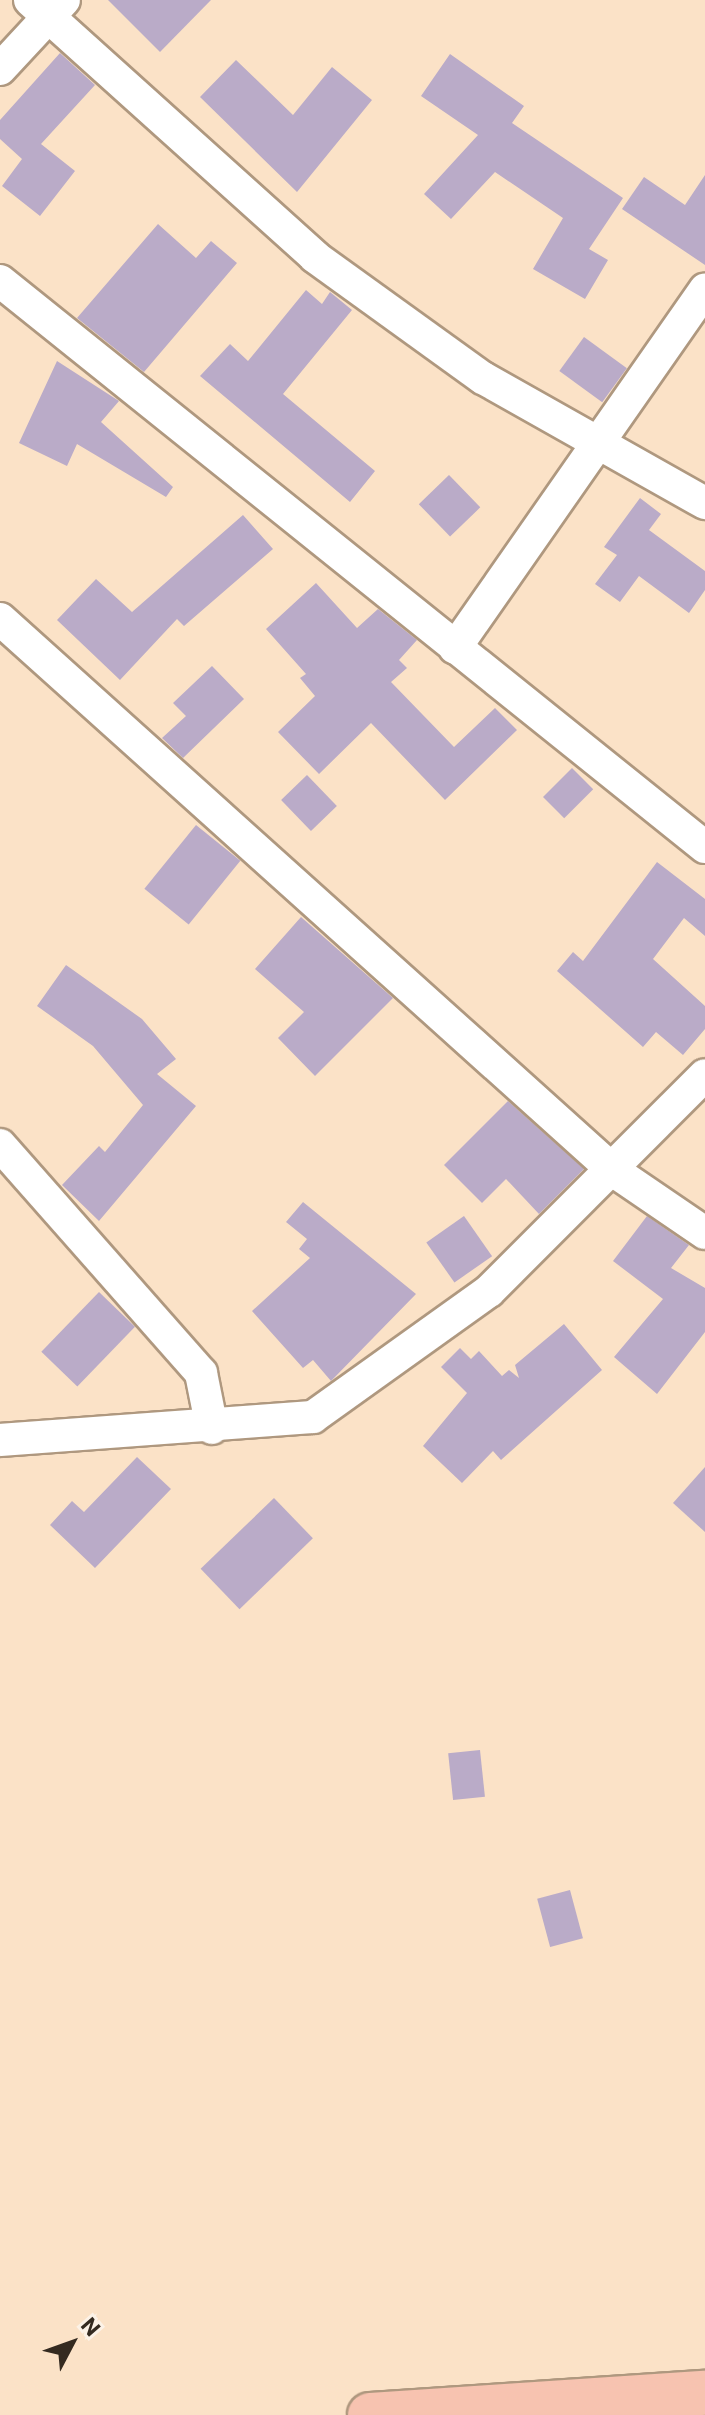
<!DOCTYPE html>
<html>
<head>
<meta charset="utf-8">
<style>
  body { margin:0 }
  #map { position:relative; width:705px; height:2415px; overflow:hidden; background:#fbe2c7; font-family:Roboto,sans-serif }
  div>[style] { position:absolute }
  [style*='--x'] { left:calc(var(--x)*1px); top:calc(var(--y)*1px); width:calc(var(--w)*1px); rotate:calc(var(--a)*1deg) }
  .building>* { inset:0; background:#baabc8; transform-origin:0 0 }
  .roads { filter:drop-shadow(2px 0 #af987f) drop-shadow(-2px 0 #af987f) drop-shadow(0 2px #af987f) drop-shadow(0 -2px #af987f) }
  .minor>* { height:32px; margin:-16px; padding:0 16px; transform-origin:16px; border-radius:16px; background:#fff }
  .highway>* { height:44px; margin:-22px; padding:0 22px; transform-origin:22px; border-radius:22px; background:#f7c3b0 }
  span { translate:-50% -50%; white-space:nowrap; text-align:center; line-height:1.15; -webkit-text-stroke:6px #fcf2e7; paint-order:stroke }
  .north { position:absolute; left:32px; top:2303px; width:80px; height:80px; -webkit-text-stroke:6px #fcf2e7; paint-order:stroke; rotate:49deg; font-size:22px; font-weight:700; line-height:32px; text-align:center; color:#342a20 }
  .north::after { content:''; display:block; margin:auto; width:28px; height:36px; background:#342a20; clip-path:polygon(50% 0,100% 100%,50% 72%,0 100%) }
</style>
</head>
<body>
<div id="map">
  <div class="building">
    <div style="clip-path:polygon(108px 0,211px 0,160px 52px)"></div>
    <div style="clip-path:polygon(60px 53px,95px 85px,41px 144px,75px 171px,40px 216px,2px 186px,22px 159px,0 139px,0 120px)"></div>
    <div style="clip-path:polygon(450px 54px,524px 106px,512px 123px,623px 198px,589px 249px,608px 260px,585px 299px,533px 269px,563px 218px,495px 172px,451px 219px,424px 194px,478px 135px,421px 96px)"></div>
    <div style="clip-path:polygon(236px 60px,293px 115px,332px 67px,372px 100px,297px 192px,200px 97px)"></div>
    <div style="clip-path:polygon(705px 175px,705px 265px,622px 209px,644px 177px,685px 205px)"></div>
    <div style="clip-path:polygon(158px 224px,196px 258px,211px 241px,237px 263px,144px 372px,77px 318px)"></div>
    <div style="clip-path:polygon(306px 290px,322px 304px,330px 292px,352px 310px,283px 394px,375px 471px,350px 502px,200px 376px,230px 344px,248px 361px)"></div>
    <div style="left:584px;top:337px;width:53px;height:42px;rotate:36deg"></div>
    <div style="clip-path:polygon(57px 361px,119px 401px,101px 422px,173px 487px,166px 497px,77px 444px,67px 466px,19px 443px)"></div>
    <div style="left:449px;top:475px;width:45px;height:42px;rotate:46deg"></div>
    <div style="clip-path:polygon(640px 498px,661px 514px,649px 530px,705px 571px,705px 590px,689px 613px,639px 576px,620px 602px,595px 584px,617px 555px,604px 547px)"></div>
    <div style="clip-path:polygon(243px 515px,273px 549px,184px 626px,177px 619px,120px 680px,57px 620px,96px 579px,132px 612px)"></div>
    <div style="clip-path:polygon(316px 583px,357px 628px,378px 609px,417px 640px,399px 660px,407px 668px,391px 682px,454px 747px,495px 708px,517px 730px,445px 800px,371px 723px,319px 774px,278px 732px,315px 696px,300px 678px,306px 674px,266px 629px)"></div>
    <div style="clip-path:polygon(212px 666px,244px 699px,183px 758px,162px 738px,186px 716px,173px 703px)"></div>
    <div style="left:572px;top:768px;width:30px;height:41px;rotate:45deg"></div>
    <div style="left:307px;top:775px;width:43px;height:36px;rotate:46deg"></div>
    <div style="left:196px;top:825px;width:57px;height:82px;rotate:39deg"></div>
    <div style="clip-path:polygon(657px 862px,705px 899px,705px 936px,684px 918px,653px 959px,705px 1006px,705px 1029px,683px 1055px,656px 1032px,643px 1047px,557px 971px,573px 952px,583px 961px)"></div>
    <div style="clip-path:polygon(301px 917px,393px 998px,315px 1076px,278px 1038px,304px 1012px,255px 969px)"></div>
    <div style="clip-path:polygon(66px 965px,142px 1019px,176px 1059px,157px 1074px,196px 1106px,99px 1221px,62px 1185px,99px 1146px,105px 1152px,143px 1105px,93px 1046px,37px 1006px)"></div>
    <div style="clip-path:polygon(508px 1101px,584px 1169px,539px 1214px,506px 1179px,482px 1203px,444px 1165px)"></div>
    <div style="clip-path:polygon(303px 1202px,416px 1294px,331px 1381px,313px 1360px,303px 1368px,252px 1311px,310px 1258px,299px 1249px,307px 1239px,286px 1222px)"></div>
    <div style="left:464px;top:1216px;width:49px;height:46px;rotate:55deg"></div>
    <div style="clip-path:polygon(647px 1216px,689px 1245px,671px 1268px,705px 1288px,705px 1332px,657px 1394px,614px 1357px,663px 1299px,613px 1261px)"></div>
    <div style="left:99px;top:1292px;width:50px;height:83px;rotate:44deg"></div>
    <div style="clip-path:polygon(564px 1324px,602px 1370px,501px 1460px,493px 1451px,462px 1483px,423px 1446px,467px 1393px,441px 1367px,460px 1348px,471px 1359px,479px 1351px,502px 1376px,509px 1370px,519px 1378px,515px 1365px)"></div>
    <div style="clip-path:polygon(137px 1457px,171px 1489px,95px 1568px,50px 1525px,72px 1501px,84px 1512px)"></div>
    <div style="clip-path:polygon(705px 1467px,705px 1532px,673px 1503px)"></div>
    <div style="left:274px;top:1498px;width:56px;height:102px;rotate:46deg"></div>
    <div style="left:480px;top:1750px;width:47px;height:32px;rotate:84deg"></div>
    <div style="left:570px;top:1890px;width:50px;height:34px;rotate:75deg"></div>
  </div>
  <div class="roads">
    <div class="minor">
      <div style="--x:30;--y:0;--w:384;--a:42"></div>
      <div style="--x:315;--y:257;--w:207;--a:35.8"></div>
      <div style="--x:483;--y:378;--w:255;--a:29.4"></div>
      <div style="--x:0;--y:69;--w:94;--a:-47.2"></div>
      <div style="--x:0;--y:281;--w:904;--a:38.76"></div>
      <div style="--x:0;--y:619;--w:826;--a:41.96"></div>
      <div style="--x:614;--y:1171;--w:110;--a:34.3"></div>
      <div style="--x:455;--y:648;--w:437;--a:-55.1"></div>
      <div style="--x:0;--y:1145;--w:304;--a:48.6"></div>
      <div style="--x:201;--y:1373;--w:56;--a:78.7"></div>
      <div style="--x:0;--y:1440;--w:314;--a:-4.2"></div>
      <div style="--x:313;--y:1417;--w:216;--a:-35.6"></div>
      <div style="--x:489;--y:1291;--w:305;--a:-45"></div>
    </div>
    <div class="highway">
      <div style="--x:370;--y:2415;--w:336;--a:-3.8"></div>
    </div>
  </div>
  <div class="north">N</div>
</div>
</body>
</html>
